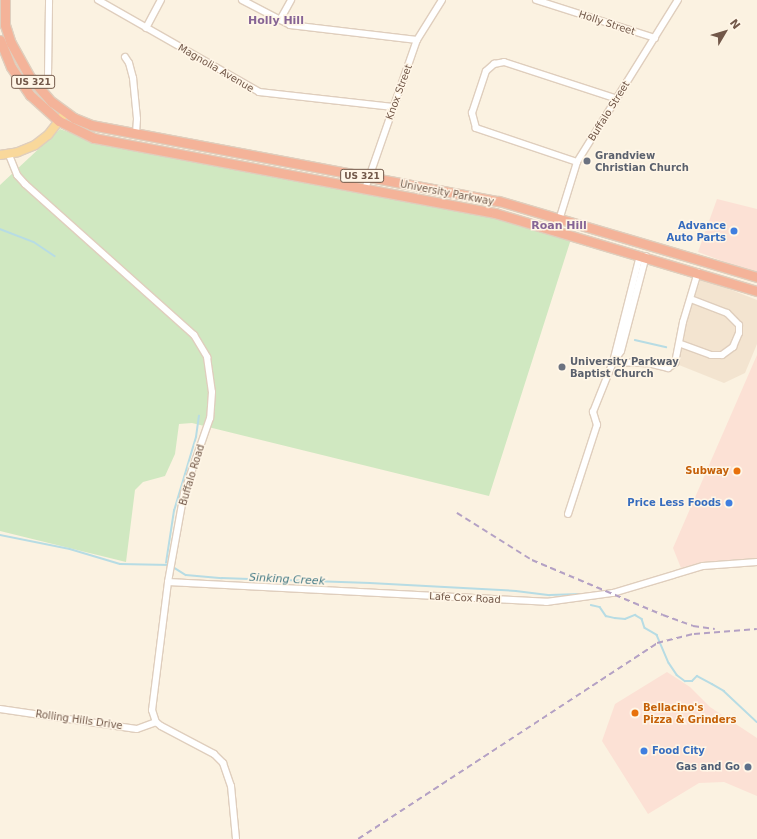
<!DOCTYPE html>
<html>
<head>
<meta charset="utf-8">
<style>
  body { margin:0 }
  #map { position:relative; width:757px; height:839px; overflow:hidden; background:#fbf2e1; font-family:"DejaVu Sans",sans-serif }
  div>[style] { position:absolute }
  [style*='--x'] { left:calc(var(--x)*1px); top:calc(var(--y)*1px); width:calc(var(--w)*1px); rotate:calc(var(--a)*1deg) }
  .residential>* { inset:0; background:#f3e4d0 }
  .commercial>* { inset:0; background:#fce1d5 }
  .green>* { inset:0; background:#d0e8c1 }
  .stream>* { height:1.5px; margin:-0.75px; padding:0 0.75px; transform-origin:0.75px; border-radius:0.75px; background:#b7dce4 }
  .roads { filter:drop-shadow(1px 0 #dfcebd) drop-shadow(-1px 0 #dfcebd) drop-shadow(0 1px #dfcebd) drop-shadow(0 -1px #dfcebd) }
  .minor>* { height:6px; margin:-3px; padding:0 3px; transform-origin:3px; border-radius:3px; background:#fff }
  .major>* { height:8px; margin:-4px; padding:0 4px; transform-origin:4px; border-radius:4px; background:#f9d89b }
  .highway>* { height:9px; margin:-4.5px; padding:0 4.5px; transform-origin:4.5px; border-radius:4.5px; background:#f4b399 }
  .rail>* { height:1.5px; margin-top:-0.75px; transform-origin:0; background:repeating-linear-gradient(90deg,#b4a1c4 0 6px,transparent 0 10px) }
  .dots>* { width:11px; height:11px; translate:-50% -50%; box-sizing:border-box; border:2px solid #fff6e7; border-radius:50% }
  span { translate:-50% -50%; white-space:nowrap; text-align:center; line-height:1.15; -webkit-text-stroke:3px #fff6e7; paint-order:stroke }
  .shield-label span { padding:1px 3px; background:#fff6e7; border:1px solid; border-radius:3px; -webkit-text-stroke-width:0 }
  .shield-label { font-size:9px; color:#725849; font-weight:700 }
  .street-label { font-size:10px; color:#725849 }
  .worship-label { font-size:10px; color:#5b616d; font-weight:700 }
  .left { translate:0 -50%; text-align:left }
  .shop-label { font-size:10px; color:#366cbe; font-weight:700 }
  .right { translate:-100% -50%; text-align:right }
  .food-label { font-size:10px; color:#c56008; font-weight:700 }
  .service-label { font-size:10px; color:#4e5e75; font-weight:700 }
  .neighbourhood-label { font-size:11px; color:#866495; font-weight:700 }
  .water-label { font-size:11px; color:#437985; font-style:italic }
  .north { position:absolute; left:705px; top:12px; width:40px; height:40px; -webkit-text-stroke:3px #fff6e7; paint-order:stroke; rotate:52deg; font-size:11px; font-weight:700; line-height:16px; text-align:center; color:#725849 }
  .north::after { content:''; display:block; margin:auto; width:14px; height:18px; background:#725849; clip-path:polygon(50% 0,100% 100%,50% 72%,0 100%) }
</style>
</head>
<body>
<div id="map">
  <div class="residential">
    <div style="clip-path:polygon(701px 278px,757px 300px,757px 344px,745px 373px,724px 383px,679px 365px,688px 315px)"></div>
  </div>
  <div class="commercial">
    <div style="clip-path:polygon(717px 199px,757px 209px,757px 274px,698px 252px)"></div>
    <div style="clip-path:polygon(757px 355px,757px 558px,702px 562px,681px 568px,673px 548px)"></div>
    <div style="clip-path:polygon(667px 672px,690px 687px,710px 707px,757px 738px,757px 796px,724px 782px,699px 783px,648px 814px,602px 741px,615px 704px)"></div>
  </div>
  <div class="green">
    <div style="clip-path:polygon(60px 129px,99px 143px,483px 214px,571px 239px,489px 496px,192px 423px,179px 424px,175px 454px,165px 476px,143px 482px,135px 490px,126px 562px,0 531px,0 185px)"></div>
  </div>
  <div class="stream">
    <div style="--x:0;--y:229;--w:36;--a:21"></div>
    <div style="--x:34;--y:242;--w:25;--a:34"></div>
    <div style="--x:635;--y:340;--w:32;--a:13"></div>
    <div style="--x:0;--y:535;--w:71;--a:11.3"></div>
    <div style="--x:70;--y:549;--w:52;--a:16.7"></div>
    <div style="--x:120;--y:564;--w:50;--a:1.1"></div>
    <div style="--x:166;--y:563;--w:53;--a:-81.3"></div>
    <div style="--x:174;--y:511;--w:77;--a:-73.4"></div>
    <div style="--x:196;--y:437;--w:21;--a:-82"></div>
    <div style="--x:173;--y:567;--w:15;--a:32"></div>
    <div style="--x:186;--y:575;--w:36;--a:5"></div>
    <div style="--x:222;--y:578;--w:148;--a:1.9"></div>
    <div style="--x:370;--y:583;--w:146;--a:3.1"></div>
    <div style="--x:516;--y:591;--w:34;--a:7"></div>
    <div style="--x:550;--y:595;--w:30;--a:-2"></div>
    <div style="--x:591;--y:605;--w:9;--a:13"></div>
    <div style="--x:600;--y:607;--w:11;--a:56"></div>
    <div style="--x:606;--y:616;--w:9;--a:13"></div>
    <div style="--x:615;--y:618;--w:10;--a:6"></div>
    <div style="--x:625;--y:619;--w:11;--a:-22"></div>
    <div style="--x:635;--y:615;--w:8;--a:30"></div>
    <div style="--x:642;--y:619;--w:9;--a:72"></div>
    <div style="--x:645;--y:628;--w:14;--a:30"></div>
    <div style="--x:657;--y:635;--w:30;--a:67"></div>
    <div style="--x:669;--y:663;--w:14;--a:56"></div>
    <div style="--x:677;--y:675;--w:10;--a:37"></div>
    <div style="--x:685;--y:681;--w:7;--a:0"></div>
    <div style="--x:692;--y:681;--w:7;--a:-45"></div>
    <div style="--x:697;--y:676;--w:17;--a:28"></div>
    <div style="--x:712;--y:684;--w:14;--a:30"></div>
    <div style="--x:724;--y:691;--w:45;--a:43.2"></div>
  </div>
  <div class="roads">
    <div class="minor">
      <div style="--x:98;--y:0;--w:185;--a:29.7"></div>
      <div style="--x:259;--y:92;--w:135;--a:6.4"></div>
      <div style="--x:242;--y:0;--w:54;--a:27.5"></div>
      <div style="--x:290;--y:25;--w:128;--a:6.7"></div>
      <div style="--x:536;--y:0;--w:125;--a:17.7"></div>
      <div style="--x:280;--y:20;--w:23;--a:-61"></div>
      <div style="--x:146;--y:28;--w:32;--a:-62"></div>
      <div style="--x:125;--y:57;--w:7;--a:56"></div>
      <div style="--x:129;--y:63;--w:16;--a:75"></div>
      <div style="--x:133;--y:78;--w:41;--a:84.4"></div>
      <div style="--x:137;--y:119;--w:16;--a:94"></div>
      <div style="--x:48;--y:76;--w:76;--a:-89.2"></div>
      <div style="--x:9;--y:155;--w:22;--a:68"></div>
      <div style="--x:17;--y:175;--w:12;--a:48"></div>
      <div style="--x:25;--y:184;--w:227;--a:41.8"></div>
      <div style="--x:194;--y:335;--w:26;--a:59"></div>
      <div style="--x:207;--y:357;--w:35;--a:82"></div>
      <div style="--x:212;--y:392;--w:26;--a:94"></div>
      <div style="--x:210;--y:418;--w:79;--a:109.1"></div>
      <div style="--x:184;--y:493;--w:90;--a:100.2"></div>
      <div style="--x:168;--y:582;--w:129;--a:97.1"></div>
      <div style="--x:152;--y:710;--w:13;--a:72"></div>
      <div style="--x:156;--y:722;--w:6;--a:39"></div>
      <div style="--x:161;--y:726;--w:60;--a:27.8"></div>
      <div style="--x:214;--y:754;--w:13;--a:45"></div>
      <div style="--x:223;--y:763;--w:24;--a:71"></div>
      <div style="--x:231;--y:786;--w:53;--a:84.6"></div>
      <div style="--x:577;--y:162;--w:107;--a:-161.4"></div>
      <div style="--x:476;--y:128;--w:16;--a:-105"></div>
      <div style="--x:472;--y:113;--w:44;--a:-71.6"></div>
      <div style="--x:486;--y:71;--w:11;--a:-41"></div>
      <div style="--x:494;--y:64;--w:10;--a:-11"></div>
      <div style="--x:504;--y:62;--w:119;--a:18.1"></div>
      <div style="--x:365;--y:189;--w:158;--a:-70.8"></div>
      <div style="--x:417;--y:40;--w:47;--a:-58"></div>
      <div style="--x:556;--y:230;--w:71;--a:-72.8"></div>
      <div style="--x:577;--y:162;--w:191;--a:-58.1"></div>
      <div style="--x:681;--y:344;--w:32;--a:20"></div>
      <div style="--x:711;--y:355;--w:11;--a:0"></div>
      <div style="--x:722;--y:355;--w:14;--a:-36"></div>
      <div style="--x:733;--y:347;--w:15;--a:-67"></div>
      <div style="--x:739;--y:333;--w:8;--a:-90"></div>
      <div style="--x:739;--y:325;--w:17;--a:-135"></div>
      <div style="--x:727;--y:313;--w:39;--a:-159"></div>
      <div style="--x:614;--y:361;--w:12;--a:-55"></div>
      <div style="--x:621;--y:351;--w:98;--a:-75.3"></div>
      <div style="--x:613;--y:362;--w:35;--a:2"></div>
      <div style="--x:648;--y:363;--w:21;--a:14"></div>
      <div style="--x:668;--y:368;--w:9;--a:-36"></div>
      <div style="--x:675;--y:363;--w:42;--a:-79"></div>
      <div style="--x:683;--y:322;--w:52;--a:-73.3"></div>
      <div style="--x:568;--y:514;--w:94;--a:-72"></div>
      <div style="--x:597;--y:425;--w:14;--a:-107"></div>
      <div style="--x:593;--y:412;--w:54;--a:-68.2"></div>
      <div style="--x:613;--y:362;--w:110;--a:-75.8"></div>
      <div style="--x:168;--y:582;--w:379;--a:3"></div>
      <div style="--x:546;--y:602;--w:68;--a:-7.7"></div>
      <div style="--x:613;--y:593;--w:94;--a:-16.7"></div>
      <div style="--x:703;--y:566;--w:54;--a:-4.2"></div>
      <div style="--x:0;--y:709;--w:138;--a:8.3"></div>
      <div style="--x:137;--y:729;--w:20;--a:-20"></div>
    </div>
    <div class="major">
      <div style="--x:0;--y:155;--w:18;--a:-9"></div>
      <div style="--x:18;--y:152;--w:18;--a:-22"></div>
      <div style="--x:35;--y:145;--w:16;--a:-38"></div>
      <div style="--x:48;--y:135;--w:29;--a:-52"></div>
    </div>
    <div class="highway">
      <div style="--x:5;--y:0;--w:25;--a:90"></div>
      <div style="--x:5;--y:25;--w:19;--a:72"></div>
      <div style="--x:11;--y:43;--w:38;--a:61"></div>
      <div style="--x:29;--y:76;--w:35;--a:49"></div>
      <div style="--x:52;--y:102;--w:27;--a:36"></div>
      <div style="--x:74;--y:118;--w:18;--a:22"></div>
      <div style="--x:91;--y:125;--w:415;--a:10.6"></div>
      <div style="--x:499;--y:201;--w:269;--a:16.4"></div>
      <div style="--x:0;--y:40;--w:29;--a:68"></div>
      <div style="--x:11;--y:67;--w:34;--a:56"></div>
      <div style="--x:30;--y:95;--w:39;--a:42"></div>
      <div style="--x:59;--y:121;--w:39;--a:26"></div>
      <div style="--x:94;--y:138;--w:408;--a:10.6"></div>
      <div style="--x:495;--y:213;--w:273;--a:16.6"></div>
    </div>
  </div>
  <div class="rail">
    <div style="--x:457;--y:513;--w:89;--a:32.1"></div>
    <div style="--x:532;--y:560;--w:142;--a:22.8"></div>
    <div style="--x:663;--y:615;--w:32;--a:20"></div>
    <div style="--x:693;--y:626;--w:22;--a:8"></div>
    <div style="--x:358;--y:839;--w:358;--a:-33.2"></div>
    <div style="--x:657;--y:643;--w:38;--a:-14"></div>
    <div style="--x:694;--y:634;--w:63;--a:-4.5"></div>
  </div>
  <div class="dots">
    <div style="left:587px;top:161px;background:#6b7280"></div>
    <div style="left:734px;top:231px;background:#3f7fe0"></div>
    <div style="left:562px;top:367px;background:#6b7280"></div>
    <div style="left:737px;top:471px;background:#e8710a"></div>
    <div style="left:729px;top:503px;background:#3f7fe0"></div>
    <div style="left:635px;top:713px;background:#e8710a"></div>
    <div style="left:644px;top:751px;background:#3f7fe0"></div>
    <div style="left:748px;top:767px;background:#5c6f8a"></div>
  </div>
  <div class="shield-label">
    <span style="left:33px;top:82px">US 321</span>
    <span style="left:362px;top:176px">US 321</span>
  </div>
  <div class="street-label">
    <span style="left:607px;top:23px;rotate:18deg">Holly Street</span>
    <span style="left:216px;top:68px;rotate:30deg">Magnolia Avenue</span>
    <span style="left:399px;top:92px;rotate:-70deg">Knox Street</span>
    <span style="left:609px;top:111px;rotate:-58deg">Buffalo Street</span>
    <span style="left:447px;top:193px;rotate:11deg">University Parkway</span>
    <span style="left:192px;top:475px;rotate:-73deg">Buffalo Road</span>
    <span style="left:465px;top:598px;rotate:3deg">Lafe Cox Road</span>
    <span style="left:79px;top:720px;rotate:8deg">Rolling Hills Drive</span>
  </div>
  <div class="worship-label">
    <span class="left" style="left:595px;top:161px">Grandview<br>Christian Church</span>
    <span class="left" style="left:570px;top:367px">University Parkway<br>Baptist Church</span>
  </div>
  <div class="shop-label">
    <span class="right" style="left:726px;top:231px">Advance<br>Auto Parts</span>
    <span class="right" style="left:721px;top:503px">Price Less Foods</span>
    <span class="left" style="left:652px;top:751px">Food City</span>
  </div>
  <div class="food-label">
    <span class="right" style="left:729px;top:471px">Subway</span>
    <span class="left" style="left:643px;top:713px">Bellacino's<br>Pizza &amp; Grinders</span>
  </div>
  <div class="service-label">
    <span class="right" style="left:740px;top:767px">Gas and Go</span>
  </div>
  <div class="neighbourhood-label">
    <span style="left:276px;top:21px">Holly Hill</span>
    <span style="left:559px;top:226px">Roan Hill</span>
  </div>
  <div class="water-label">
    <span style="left:287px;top:580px;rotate:3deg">Sinking Creek</span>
  </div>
  <div class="north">N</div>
</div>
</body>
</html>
